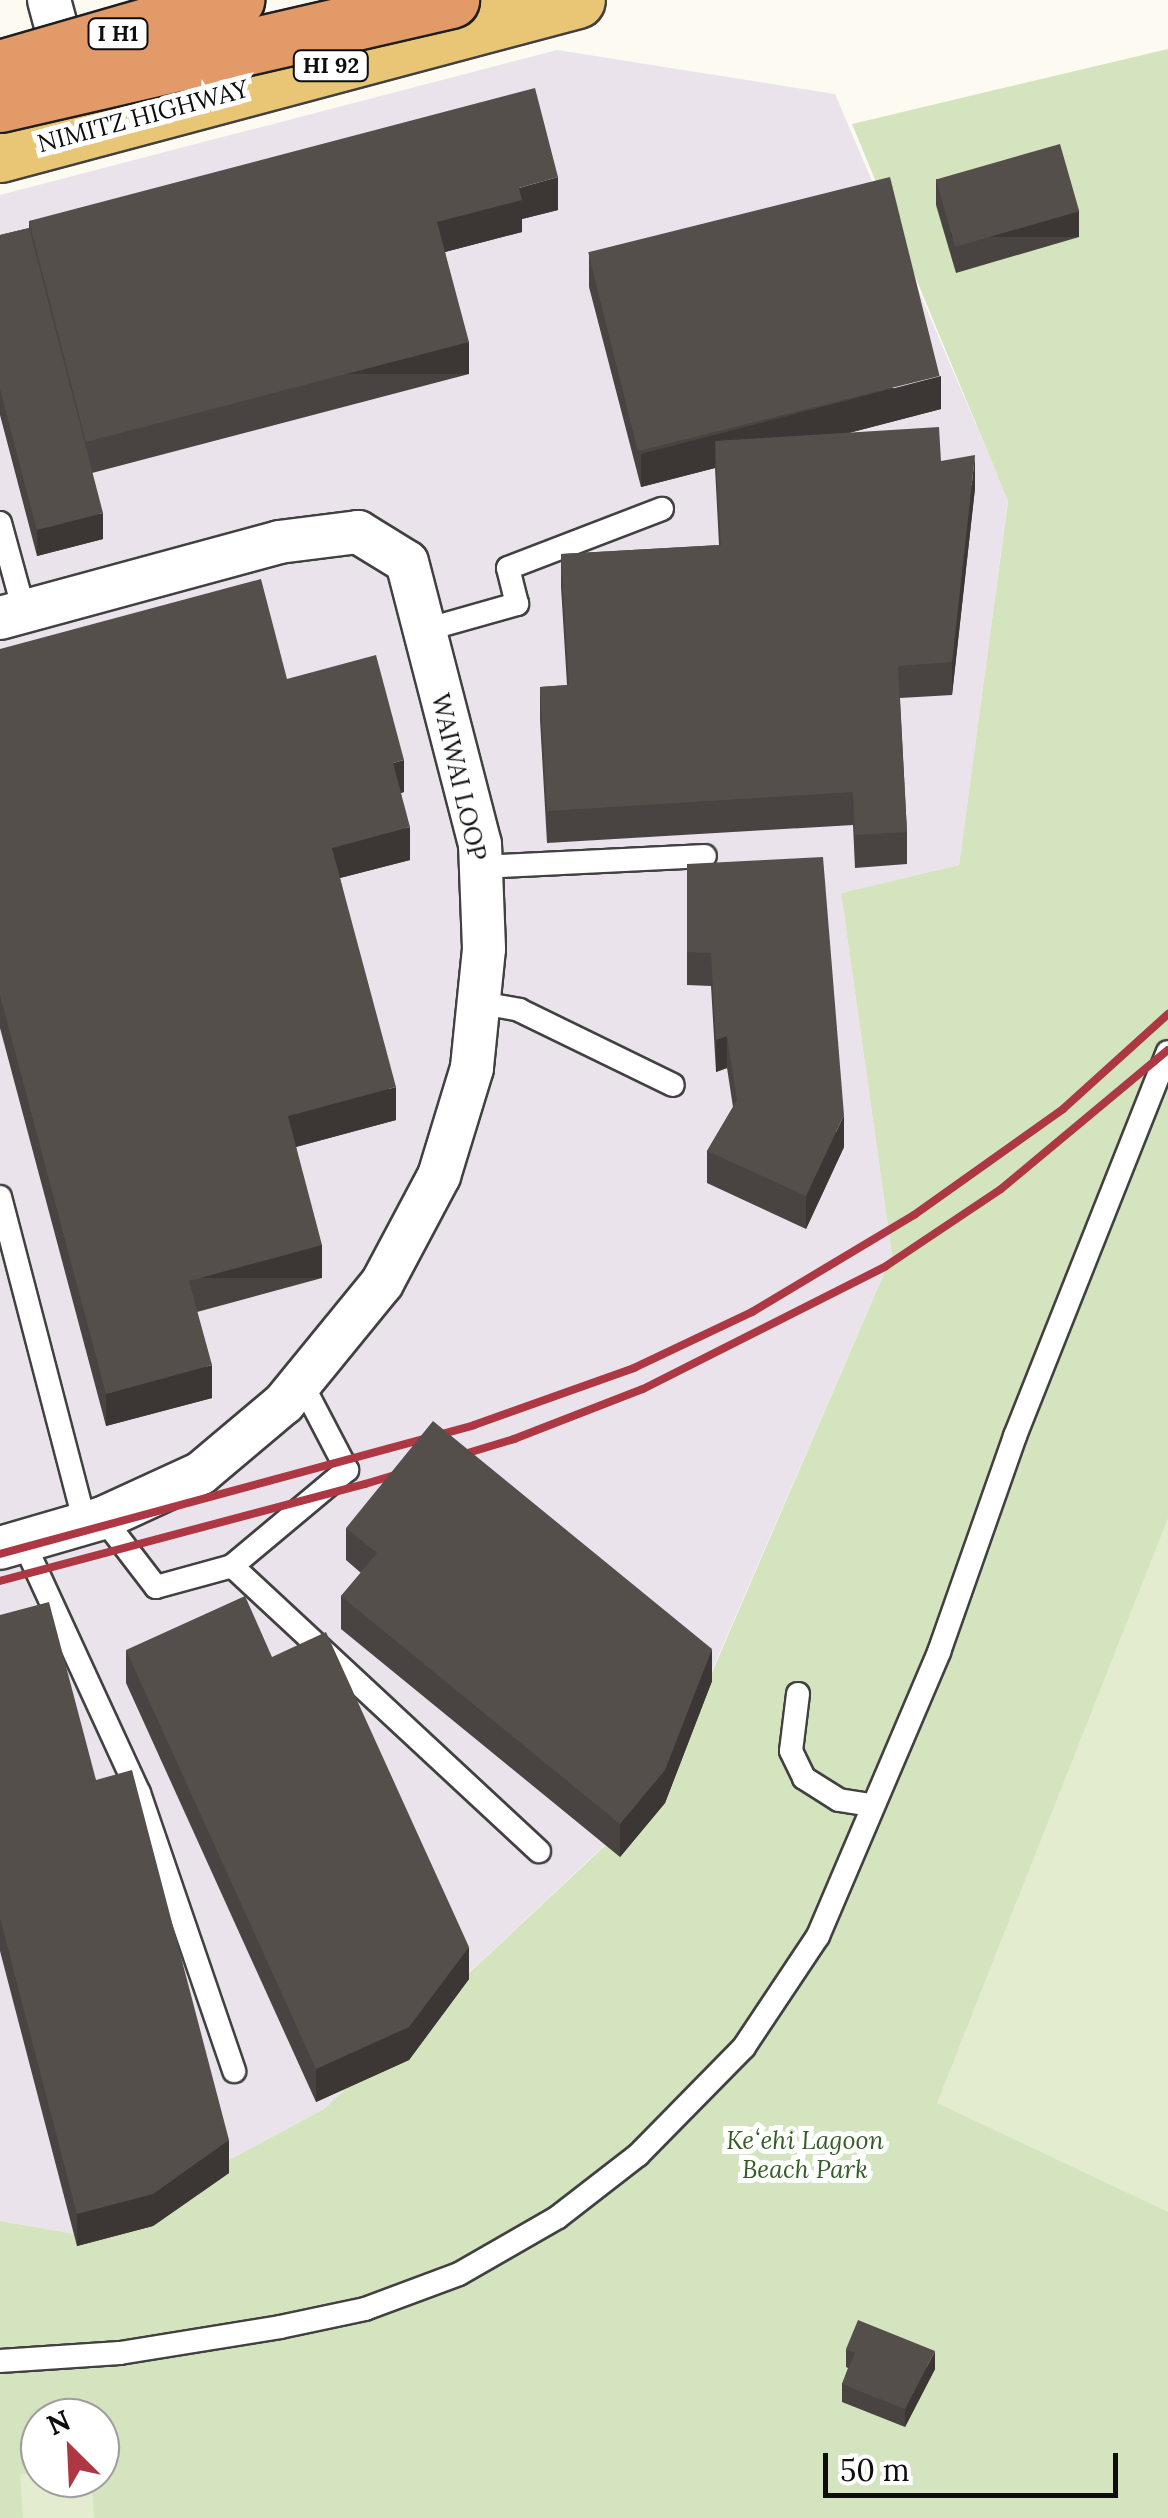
<!DOCTYPE html>
<html>
<head>
<meta charset="utf-8">
<style>
  body { margin:0 }
  #map { position:relative; width:1168px; height:2518px; overflow:hidden; background:#fdfaf1; font-family:Lora,serif }
  div>[style] { position:absolute }
  [style*='--x'] { left:calc(var(--x)*1px); top:calc(var(--y)*1px); width:calc(var(--w)*1px); rotate:calc(var(--a)*1deg) }
  .industrial>* { inset:0; background:#eae3eb }
  .green>* { inset:0; background:#d4e4be }
  .pitch>* { inset:0; background:#e4eccf }
  .roads { filter:drop-shadow(2px 0 #414141) drop-shadow(-2px 0 #414141) drop-shadow(0 2px #414141) drop-shadow(0 -2px #414141) }
  .lane>* { height:22px; margin:-11px; padding:0 11px; transform-origin:11px; border-radius:11px; background:#fff }
  .street>* { height:42px; margin:-21px; padding:0 21px; transform-origin:21px; border-radius:21px; background:#fff }
  .primary>* { height:55px; margin:-27.5px; padding:0 27.5px; transform-origin:27.5px; border-radius:27.5px; background:#e8c676 }
  .rail>* { height:8px; margin:-4px; padding:0 4px; transform-origin:4px; border-radius:4px; background:#ad3743 }
  .bridges { filter:drop-shadow(2px 0 #1f1f1f) drop-shadow(-2px 0 #1f1f1f) drop-shadow(0 2px #1f1f1f) drop-shadow(0 -2px #1f1f1f) }
  .highway-bridge>* { height:55px; margin:-27.5px; padding:0 27.5px; transform-origin:27.5px; border-radius:27.5px; background:#e29a69 }
  .wall>* { inset:0; background:#494441 }
  .shaded-wall>* { inset:0; background:#3c3735; transform-origin:0 0 }
  .building>* { inset:0; background:#554f4c; transform-origin:0 0 }
  span { translate:-50% -50%; white-space:nowrap; text-align:center; line-height:1.15; -webkit-text-stroke:10px #fff; paint-order:stroke }
  .shield-label span { padding:2px 8px; background:#fff; border:2px solid; border-radius:8px; -webkit-text-stroke-width:0 }
  .shield-label { font-size:22px; color:#0e0e0e; font-weight:700 }
  .street-label { font-size:25px; color:#0e0e0e }
  .park-label { font-size:25px; color:#355e26; font-style:italic }
  .north { position:absolute; left:20px; top:2398px; width:100px; height:100px; box-sizing:border-box; background:#fff; border:2px solid #9f9f9f; border-radius:50%; rotate:336deg; font-size:28px; font-weight:700; line-height:40px; text-align:center; color:#0e0e0e }
  .north::after { content:''; display:block; margin:auto; width:35px; height:45px; background:#ad3743; clip-path:polygon(50% 0,100% 100%,50% 72%,0 100%) }
  .scale { position:absolute; left:823px; top:2453px; width:295px; height:45px; box-sizing:border-box; border:5px solid #0e0e0e; border-top:0; padding-left:12px; font-size:30px; line-height:35px; white-space:nowrap; color:#0e0e0e; -webkit-text-stroke:8px #fff; paint-order:stroke }
</style>
</head>
<body>
<div id="map">
  <div class="industrial">
    <div style="clip-path:polygon(557px 50px,835px 94px,1008px 500px,959px 865px,841px 893px,892px 1255px,658px 1795px,324px 2109px,87px 2236px,0 2221px,0 195px)"></div>
  </div>
  <div class="green">
    <div style="clip-path:polygon(evenodd,1168px 49px,1168px 2518px,0 2518px,0 2221px,87px 2236px,324px 2109px,659px 1795px,892px 1255px,841px 893px,959px 865px,1008px 501px,852px 124px,1168px 49px,40px 2418px,100px 2418px,100px 2478px,40px 2478px,40px 2418px)"></div>
  </div>
  <div class="pitch">
    <div style="clip-path:polygon(1168px 1518px,1168px 2212px,937px 2103px)"></div>
    <div style="clip-path:polygon(40px 2473px,40px 2478px,92px 2478px,94px 2518px,23px 2518px,20px 2474px)"></div>
  </div>
  <div class="roads">
    <div class="lane">
      <div style="--x:0;--y:523;--w:91;--a:74.7"></div>
      <div style="--x:425;--y:630;--w:96;--a:-15.8"></div>
      <div style="--x:517;--y:604;--w:37;--a:-104"></div>
      <div style="--x:508;--y:568;--w:165;--a:-21"></div>
      <div style="--x:481;--y:867;--w:224;--a:-2.8"></div>
      <div style="--x:481;--y:1003;--w:39;--a:10"></div>
      <div style="--x:519;--y:1010;--w:171;--a:26"></div>
      <div style="--x:0;--y:1197;--w:338;--a:75.4"></div>
      <div style="--x:103;--y:1518;--w:87;--a:52.5"></div>
      <div style="--x:156;--y:1587;--w:79;--a:-15.4"></div>
      <div style="--x:232;--y:1566;--w:150;--a:-39.9"></div>
      <div style="--x:347;--y:1470;--w:99;--a:-117.6"></div>
      <div style="--x:23;--y:1541;--w:277;--a:65.3"></div>
      <div style="--x:139;--y:1793;--w:294;--a:71.1"></div>
      <div style="--x:232;--y:1566;--w:419;--a:42.9"></div>
      <div style="--x:798;--y:1694;--w:57;--a:97"></div>
      <div style="--x:791;--y:1751;--w:30;--a:64"></div>
      <div style="--x:804;--y:1778;--w:41;--a:32.2"></div>
      <div style="--x:839;--y:1800;--w:32;--a:9"></div>
      <div style="--x:0;--y:2361;--w:120;--a:-3.8"></div>
      <div style="--x:120;--y:2353;--w:162;--a:-9.2"></div>
      <div style="--x:280;--y:2327;--w:87;--a:-12"></div>
      <div style="--x:365;--y:2309;--w:100;--a:-20.4"></div>
      <div style="--x:459;--y:2274;--w:114;--a:-29.9"></div>
      <div style="--x:558;--y:2217;--w:101;--a:-37.8"></div>
      <div style="--x:638;--y:2155;--w:151;--a:-45.5"></div>
      <div style="--x:744;--y:2047;--w:133;--a:-56.3"></div>
      <div style="--x:818;--y:1936;--w:309;--a:-66.9"></div>
      <div style="--x:939;--y:1652;--w:229;--a:-70.6"></div>
      <div style="--x:1015;--y:1436;--w:413;--a:-68.3"></div>
    </div>
    <div class="street">
      <div style="--x:49;--y:0;--w:81;--a:74.9"></div>
      <div style="--x:0;--y:618;--w:289;--a:-15.2"></div>
      <div style="--x:279;--y:542;--w:80;--a:-7.2"></div>
      <div style="--x:358;--y:532;--w:57;--a:31.5"></div>
      <div style="--x:407;--y:562;--w:291;--a:75.5"></div>
      <div style="--x:480;--y:844;--w:105;--a:87.8"></div>
      <div style="--x:484;--y:949;--w:120;--a:95.8"></div>
      <div style="--x:472;--y:1068;--w:113;--a:107"></div>
      <div style="--x:439;--y:1176;--w:121;--a:118"></div>
      <div style="--x:382;--y:1283;--w:155;--a:129.2"></div>
      <div style="--x:284;--y:1403;--w:109;--a:139.9"></div>
      <div style="--x:201;--y:1473;--w:108;--a:155.3"></div>
      <div style="--x:103;--y:1518;--w:107;--a:163.8"></div>
    </div>
    <div class="primary">
      <div style="--x:0;--y:154;--w:597;--a:-14.94"></div>
    </div>
  </div>
  <div class="rail">
    <div style="--x:0;--y:1554;--w:491;--a:-15.2"></div>
    <div style="--x:474;--y:1425;--w:170;--a:-19.6"></div>
    <div style="--x:634;--y:1368;--w:131;--a:-25.4"></div>
    <div style="--x:752;--y:1312;--w:189;--a:-30.9"></div>
    <div style="--x:914;--y:1215;--w:183;--a:-35.4"></div>
    <div style="--x:1063;--y:1109;--w:142;--a:-42.1"></div>
    <div style="--x:0;--y:1581;--w:378;--a:-14.9"></div>
    <div style="--x:365;--y:1484;--w:156;--a:-16.8"></div>
    <div style="--x:514;--y:1439;--w:138;--a:-21.2"></div>
    <div style="--x:643;--y:1389;--w:272;--a:-26.8"></div>
    <div style="--x:886;--y:1266;--w:138;--a:-33.8"></div>
    <div style="--x:1001;--y:1189;--w:217;--a:-39.8"></div>
  </div>
  <div class="bridges">
    <div class="highway-bridge">
      <div style="--x:0;--y:68;--w:246;--a:-16.1"></div>
      <div style="--x:0;--y:104;--w:463;--a:-13"></div>
    </div>
  </div>
  <div class="wall">
    <div style="clip-path:polygon(936px 179px,1079px 237px,956px 273px,936px 205px)"></div>
    <div style="clip-path:polygon(558px 210px,522px 219px,522px 232px,445px 252px,469px 374px,92px 473px,103px 539px,37px 556px,0 415px,0 235px,29px 228px,29px 221px)"></div>
    <div style="clip-path:polygon(589px 255px,941px 409px,849px 433px,941px 461px,975px 488px,952px 695px,900px 698px,907px 832px,907px 864px,855px 868px,853px 825px,547px 843px,540px 720px,540px 687px,567px 685px,561px 587px,561px 554px,719px 545px,715px 468px,641px 487px,589px 287px)"></div>
    <div style="clip-path:polygon(0 649px,287px 679px,404px 792px,401px 793px,410px 860px,340px 878px,396px 1120px,296px 1147px,322px 1278px,197px 1312px,212px 1398px,106px 1426px,0 1028px)"></div>
    <div style="clip-path:polygon(687px 864px,844px 1147px,806px 1229px,707px 1183px,707px 1151px,733px 1107px,727px 1068px,716px 1072px,711px 986px,687px 985px)"></div>
    <div style="clip-path:polygon(346px 1528px,712px 1681px,665px 1803px,620px 1857px,341px 1629px,341px 1596px,361px 1573px,346px 1560px)"></div>
    <div style="clip-path:polygon(0 1615px,96px 1780px,229px 2173px,153px 2226px,77px 2246px,0 1951px)"></div>
    <div style="clip-path:polygon(126px 1650px,272px 1657px,469px 1979px,409px 2060px,316px 2102px,126px 1683px)"></div>
    <div style="clip-path:polygon(846px 2349px,935px 2369px,905px 2427px,842px 2402px,842px 2384px,848px 2368px,846px 2367px)"></div>
  </div>
  <div class="shaded-wall">
    <div style="clip-path:polygon(558px 177px,558px 210px,522px 219px,522px 232px,437px 254px,437px 222px,519px 188px)"></div>
    <div style="left:1079px;top:211px;width:26px;height:128px;rotate:90deg"></div>
    <div style="left:469px;top:342px;width:32px;height:396px;rotate:90deg"></div>
    <div style="clip-path:polygon(941px 376px,941px 409px,717px 467px,715px 441px,715px 468px,641px 487px,641px 454px)"></div>
    <div style="clip-path:polygon(975px 455px,975px 488px,952px 695px,952px 662px)"></div>
    <div style="clip-path:polygon(103px 513px,103px 539px,37px 556px,37px 530px)"></div>
    <div style="clip-path:polygon(404px 760px,404px 792px,393px 795px,393px 763px)"></div>
    <div style="clip-path:polygon(410px 827px,410px 860px,332px 880px,332px 848px)"></div>
    <div style="clip-path:polygon(727px 1036px,727px 1068px,716px 1072px,716px 1040px)"></div>
    <div style="clip-path:polygon(396px 1087px,396px 1120px,288px 1149px,288px 1116px)"></div>
    <div style="clip-path:polygon(844px 1115px,844px 1147px,806px 1229px,806px 1196px)"></div>
    <div style="left:322px;top:1245px;width:33px;height:138px;rotate:90deg"></div>
    <div style="clip-path:polygon(212px 1365px,212px 1398px,106px 1426px,106px 1394px)"></div>
    <div style="clip-path:polygon(712px 1649px,712px 1681px,665px 1803px,620px 1857px,620px 1824px)"></div>
    <div style="clip-path:polygon(469px 1947px,469px 1979px,409px 2060px,316px 2102px,316px 2069px)"></div>
    <div style="clip-path:polygon(229px 2140px,229px 2173px,153px 2226px,77px 2246px,77px 2214px)"></div>
    <div style="clip-path:polygon(935px 2351px,935px 2369px,905px 2427px,905px 2409px)"></div>
  </div>
  <div class="building">
    <div style="clip-path:polygon(535px 88px,558px 177px,519px 188px,522px 200px,437px 222px,469px 342px,86px 442px,29px 221px)"></div>
    <div style="left:1060px;top:144px;width:70px;height:129px;rotate:74deg"></div>
    <div style="left:890px;top:177px;width:205px;height:311px;rotate:76deg"></div>
    <div style="clip-path:polygon(29px 228px,103px 513px,37px 530px,0 389px,0 235px)"></div>
    <div style="clip-path:polygon(939px 427px,941px 461px,975px 455px,952px 662px,898px 666px,907px 832px,855px 835px,853px 792px,547px 811px,540px 687px,569px 685px,561px 554px,721px 545px,715px 441px)"></div>
    <div style="clip-path:polygon(261px 579px,287px 679px,376px 655px,404px 760px,393px 763px,410px 827px,332px 848px,396px 1087px,288px 1116px,322px 1245px,189px 1281px,212px 1365px,106px 1394px,0 995px,0 649px)"></div>
    <div style="clip-path:polygon(823px 857px,844px 1115px,806px 1196px,707px 1151px,737px 1100px,727px 1036px,716px 1040px,711px 953px,687px 952px,687px 864px)"></div>
    <div style="clip-path:polygon(433px 1421px,712px 1649px,665px 1770px,620px 1824px,341px 1596px,377px 1553px,346px 1528px)"></div>
    <div style="clip-path:polygon(245px 1596px,272px 1657px,326px 1632px,469px 1947px,409px 2027px,316px 2069px,126px 1650px)"></div>
    <div style="clip-path:polygon(49px 1602px,96px 1780px,132px 1770px,229px 2140px,153px 2194px,77px 2214px,0 1918px,0 1615px)"></div>
    <div style="clip-path:polygon(858px 2320px,935px 2351px,905px 2409px,842px 2384px,855px 2353px,846px 2349px)"></div>
  </div>
  <div class="shield-label">
    <span style="left:118px;top:34px">I H1</span>
    <span style="left:331px;top:66px">HI 92</span>
  </div>
  <div class="street-label">
    <span style="left:143px;top:116px;rotate:-15deg">NIMITZ HIGHWAY</span>
    <span style="left:459px;top:777px;rotate:77deg">WAIWAI LOOP</span>
  </div>
  <div class="park-label">
    <span style="left:805px;top:2155px">Keʻehi Lagoon<br>Beach Park</span>
  </div>
  <div class="north">N</div>
  <div class="scale">50 m</div>
</div>
</body>
</html>
